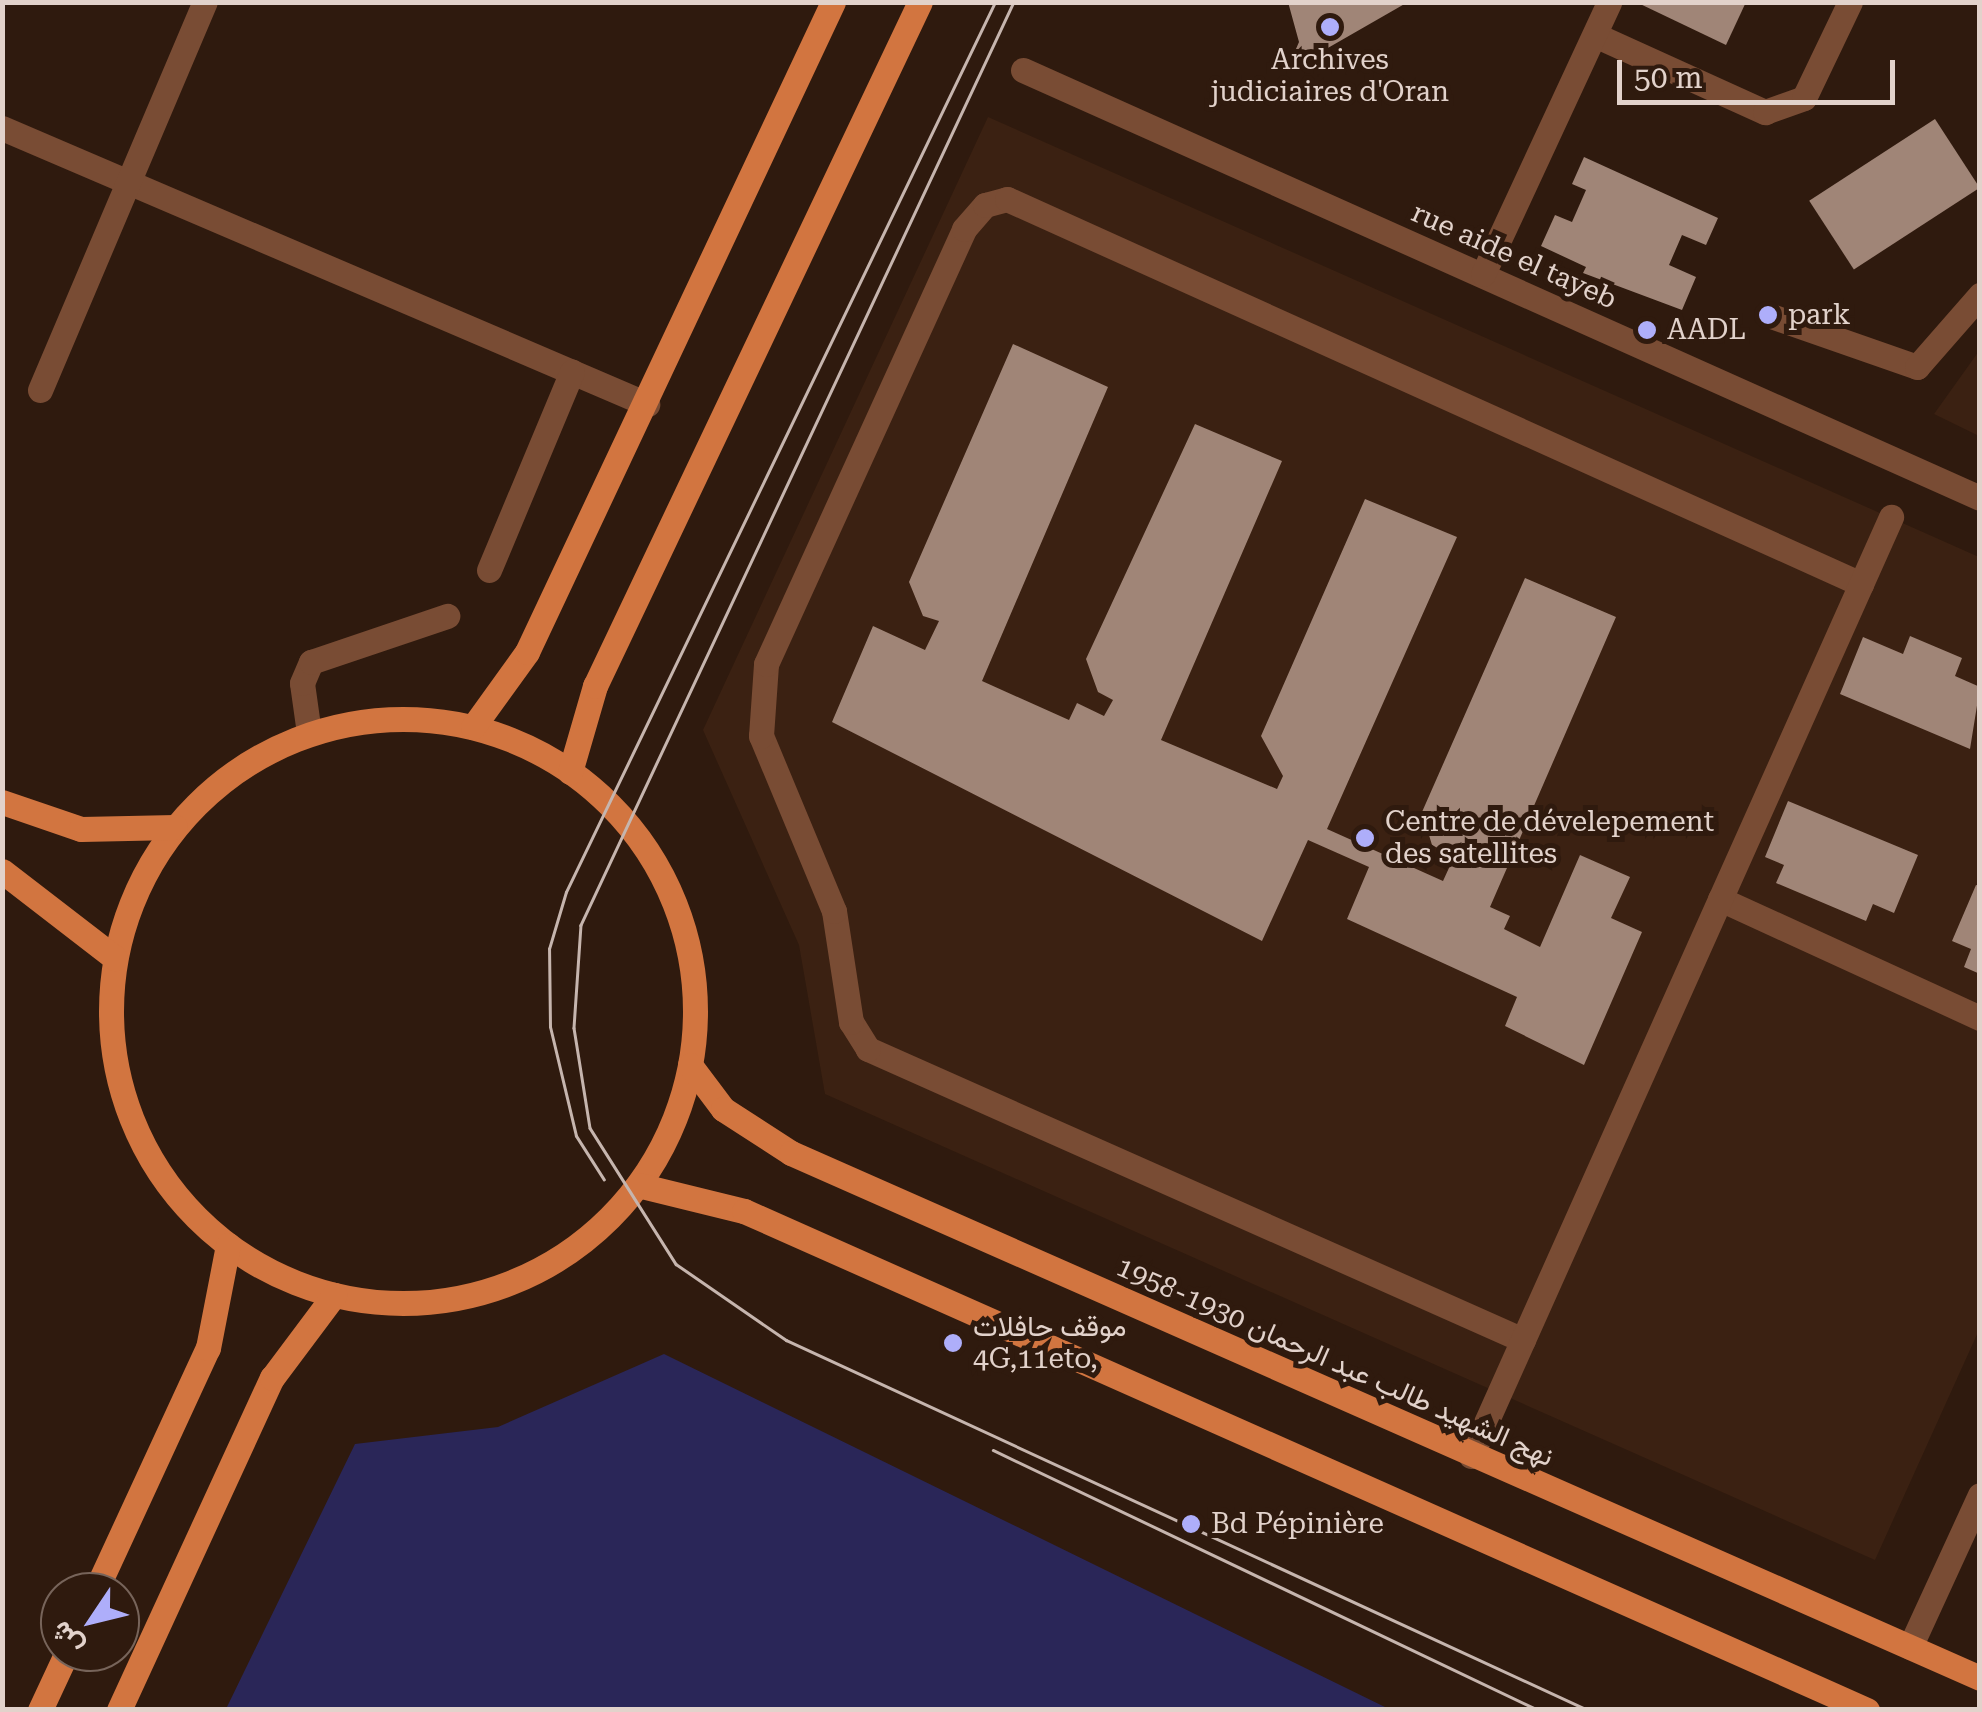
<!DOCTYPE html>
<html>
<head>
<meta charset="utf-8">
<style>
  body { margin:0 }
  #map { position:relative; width:1982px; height:1712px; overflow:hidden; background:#2f1a0e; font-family:"Roboto Serif",Vazirmatn,serif }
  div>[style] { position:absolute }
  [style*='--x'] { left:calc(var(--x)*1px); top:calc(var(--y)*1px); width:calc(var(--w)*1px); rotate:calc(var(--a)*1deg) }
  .built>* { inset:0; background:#3b2112 }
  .green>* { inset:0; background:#2a2658 }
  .building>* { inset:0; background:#a08577; transform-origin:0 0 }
  .minor>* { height:25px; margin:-12.5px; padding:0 12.5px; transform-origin:12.5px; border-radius:12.5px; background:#794c34 }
  .major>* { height:25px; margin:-12.5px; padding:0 12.5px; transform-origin:12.5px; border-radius:12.5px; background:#d27540 }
  .major>.ring { margin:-12.5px; padding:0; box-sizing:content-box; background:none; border:25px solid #d27540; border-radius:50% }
  .tram>* { height:2.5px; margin:-1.25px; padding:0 1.25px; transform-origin:1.25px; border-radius:1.25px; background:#c6b5ae }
  .dots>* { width:28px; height:28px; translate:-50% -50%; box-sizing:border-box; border:5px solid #2f1a0e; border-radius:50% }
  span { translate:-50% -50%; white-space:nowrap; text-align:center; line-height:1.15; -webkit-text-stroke:10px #2f1a0e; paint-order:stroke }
  .poi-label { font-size:28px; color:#e2d2cb }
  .left { translate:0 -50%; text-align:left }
  .street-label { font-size:28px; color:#e2d2cb }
  .frame { position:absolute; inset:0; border:5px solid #e2d2cb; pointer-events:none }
  .north { position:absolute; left:40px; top:1572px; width:100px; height:100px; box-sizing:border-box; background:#2f1a0e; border:2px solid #77645a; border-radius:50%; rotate:235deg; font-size:28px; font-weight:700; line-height:40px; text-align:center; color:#e2d2cb }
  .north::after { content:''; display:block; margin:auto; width:35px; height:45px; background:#aeaefa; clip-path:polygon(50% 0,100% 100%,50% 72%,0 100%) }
  .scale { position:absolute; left:1617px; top:60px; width:278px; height:45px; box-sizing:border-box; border:5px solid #e2d2cb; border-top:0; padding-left:12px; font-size:30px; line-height:35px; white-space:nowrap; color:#e2d2cb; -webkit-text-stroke:8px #2f1a0e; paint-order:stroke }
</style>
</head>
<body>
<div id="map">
  <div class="built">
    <div style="clip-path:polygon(988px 117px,1979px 557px,1979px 1330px,1875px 1560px,825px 1094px,799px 945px,703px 730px)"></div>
    <div style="clip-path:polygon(1979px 351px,1979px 436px,1934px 414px)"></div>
  </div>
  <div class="green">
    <div style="clip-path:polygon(664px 1354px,1389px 1709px,226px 1709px,355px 1444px,498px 1427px)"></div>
  </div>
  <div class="building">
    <div style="clip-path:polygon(1288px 2px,1408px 2px,1286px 72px,1299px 42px)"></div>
    <div style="clip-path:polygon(1636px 2px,1746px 2px,1726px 45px)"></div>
    <div style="left:1935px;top:119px;width:82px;height:150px;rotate:57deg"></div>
    <div style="clip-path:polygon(1584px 157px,1718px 218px,1706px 245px,1682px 235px,1669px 265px,1696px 277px,1682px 310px,1583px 273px,1586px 267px,1541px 246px,1555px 215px,1572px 222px,1586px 190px,1572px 184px)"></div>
    <div style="clip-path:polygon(1013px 344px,1108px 387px,982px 681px,1069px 720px,1077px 703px,1104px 716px,1113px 700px,1098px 692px,1086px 659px,1195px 424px,1282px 461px,1161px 740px,1277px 789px,1283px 776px,1261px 736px,1365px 499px,1457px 537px,1327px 829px,1443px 881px,1454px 857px,1432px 845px,1422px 812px,1525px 578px,1616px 617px,1490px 907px,1510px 916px,1504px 929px,1540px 947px,1580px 855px,1630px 877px,1611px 918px,1642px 932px,1584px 1065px,1505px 1026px,1517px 997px,1347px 919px,1369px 867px,1308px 840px,1262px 941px,832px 722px,873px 626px,925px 650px,939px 621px,923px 616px,909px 582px)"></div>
    <div style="clip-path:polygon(1910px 636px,1962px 658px,1955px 676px,1980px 687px,1970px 749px,1840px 694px,1863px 637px,1903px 654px)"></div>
    <div style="clip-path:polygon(1788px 801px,1918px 855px,1894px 913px,1873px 904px,1866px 921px,1776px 883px,1784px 865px,1765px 857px)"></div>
    <div style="clip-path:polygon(1976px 885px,1980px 886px,1980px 974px,1964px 967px,1971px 949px,1952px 941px)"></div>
  </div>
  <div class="minor">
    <div style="--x:1595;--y:35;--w:187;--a:24.4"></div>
    <div style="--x:1765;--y:112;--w:41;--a:-19.7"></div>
    <div style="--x:1804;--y:98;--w:106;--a:-64.4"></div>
    <div style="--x:1023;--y:70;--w:1048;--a:24.1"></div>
    <div style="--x:2;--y:128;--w:702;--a:23.17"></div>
    <div style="--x:1483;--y:274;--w:300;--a:-65.1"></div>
    <div style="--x:1768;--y:315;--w:158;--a:19.2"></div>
    <div style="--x:1917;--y:367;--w:96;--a:-48.8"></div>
    <div style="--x:40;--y:390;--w:422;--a:-67"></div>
    <div style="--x:489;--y:570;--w:215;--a:-67.3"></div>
    <div style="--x:309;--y:733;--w:50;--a:-98"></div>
    <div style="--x:302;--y:683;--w:23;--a:-67"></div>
    <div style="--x:311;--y:662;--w:144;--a:-18.7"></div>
    <div style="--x:1720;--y:899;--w:286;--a:24.6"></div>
    <div style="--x:1523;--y:1340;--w:717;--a:-156.05"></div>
    <div style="--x:868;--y:1049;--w:32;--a:-122"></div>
    <div style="--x:851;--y:1022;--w:112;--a:-98.7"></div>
    <div style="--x:834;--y:911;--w:190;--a:-112.6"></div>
    <div style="--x:761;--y:736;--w:72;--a:-86"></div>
    <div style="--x:766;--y:664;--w:478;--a:-65.5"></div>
    <div style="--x:964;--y:229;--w:32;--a:-49"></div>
    <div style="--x:985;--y:205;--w:23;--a:-15"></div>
    <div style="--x:1007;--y:199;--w:937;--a:24.27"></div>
    <div style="--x:1471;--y:1456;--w:1029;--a:-65.9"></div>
    <div style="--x:1910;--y:1647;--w:167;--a:-65.3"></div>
  </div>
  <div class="major">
    <div class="ring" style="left:111px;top:719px;width:559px;height:559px"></div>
    <div style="--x:473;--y:727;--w:92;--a:-54.2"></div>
    <div style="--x:527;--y:652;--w:718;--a:-64.79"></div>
    <div style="--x:570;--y:772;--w:90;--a:-73.8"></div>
    <div style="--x:595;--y:686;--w:757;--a:-64.59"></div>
    <div style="--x:2;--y:802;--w:83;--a:18.9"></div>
    <div style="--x:81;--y:829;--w:94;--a:-1.2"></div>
    <div style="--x:2;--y:871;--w:143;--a:37.6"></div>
    <div style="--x:690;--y:1065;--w:55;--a:53.1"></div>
    <div style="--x:723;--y:1109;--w:81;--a:32.9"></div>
    <div style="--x:791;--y:1153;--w:1300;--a:23.82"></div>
    <div style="--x:638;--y:1185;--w:109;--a:13.8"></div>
    <div style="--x:744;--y:1211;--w:1229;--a:23.96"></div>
    <div style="--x:95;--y:1592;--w:269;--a:-65.2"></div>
    <div style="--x:208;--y:1348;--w:105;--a:-79"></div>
    <div style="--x:40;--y:1710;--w:64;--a:-65"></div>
    <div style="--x:119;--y:1710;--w:366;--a:-65.3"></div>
    <div style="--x:272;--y:1378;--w:104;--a:-53.2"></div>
  </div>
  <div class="tram">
    <div style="--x:1014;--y:2;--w:1020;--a:115.13"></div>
    <div style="--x:581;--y:925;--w:103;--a:93.9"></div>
    <div style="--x:574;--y:1028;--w:101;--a:80.9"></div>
    <div style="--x:590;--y:1128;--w:161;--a:57.7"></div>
    <div style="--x:676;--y:1264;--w:134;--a:34.6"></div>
    <div style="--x:786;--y:1340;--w:883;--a:24.77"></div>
    <div style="--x:604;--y:1180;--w:52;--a:-122.5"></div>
    <div style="--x:576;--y:1136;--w:112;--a:-103.4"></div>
    <div style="--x:550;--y:1027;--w:78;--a:-90.7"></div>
    <div style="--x:549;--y:949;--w:59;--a:-73.4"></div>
    <div style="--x:566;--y:892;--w:988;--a:-64.26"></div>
    <div style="--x:993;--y:1450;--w:604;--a:25.5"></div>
  </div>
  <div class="dots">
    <div style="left:1330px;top:27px;background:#aeaefa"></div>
    <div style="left:1768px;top:315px;background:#aeaefa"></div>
    <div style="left:1647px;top:330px;background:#aeaefa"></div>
    <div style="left:1365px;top:838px;background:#aeaefa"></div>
    <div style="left:953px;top:1343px;background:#aeaefa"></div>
    <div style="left:1191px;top:1524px;background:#aeaefa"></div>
  </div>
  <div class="poi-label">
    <span style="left:1330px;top:76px">Archives<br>judiciaires d'Oran</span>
    <span class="left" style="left:1788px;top:315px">park</span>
    <span class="left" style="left:1667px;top:330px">AADL</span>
    <span class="left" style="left:1385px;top:838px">Centre de dévelepement<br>des satellites</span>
    <span class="left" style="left:973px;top:1343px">موقف حافلات<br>4G,11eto,</span>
    <span class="left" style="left:1211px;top:1524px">Bd Pépinière</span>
  </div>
  <div class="street-label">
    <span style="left:1514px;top:256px;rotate:24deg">rue aide el tayeb</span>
    <span style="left:1335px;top:1362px;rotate:24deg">نهج الشهيد طالب عبد الرحمان 1930-1958</span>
  </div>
  <div class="frame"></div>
  <div class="north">ش</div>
  <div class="scale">50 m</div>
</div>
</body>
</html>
